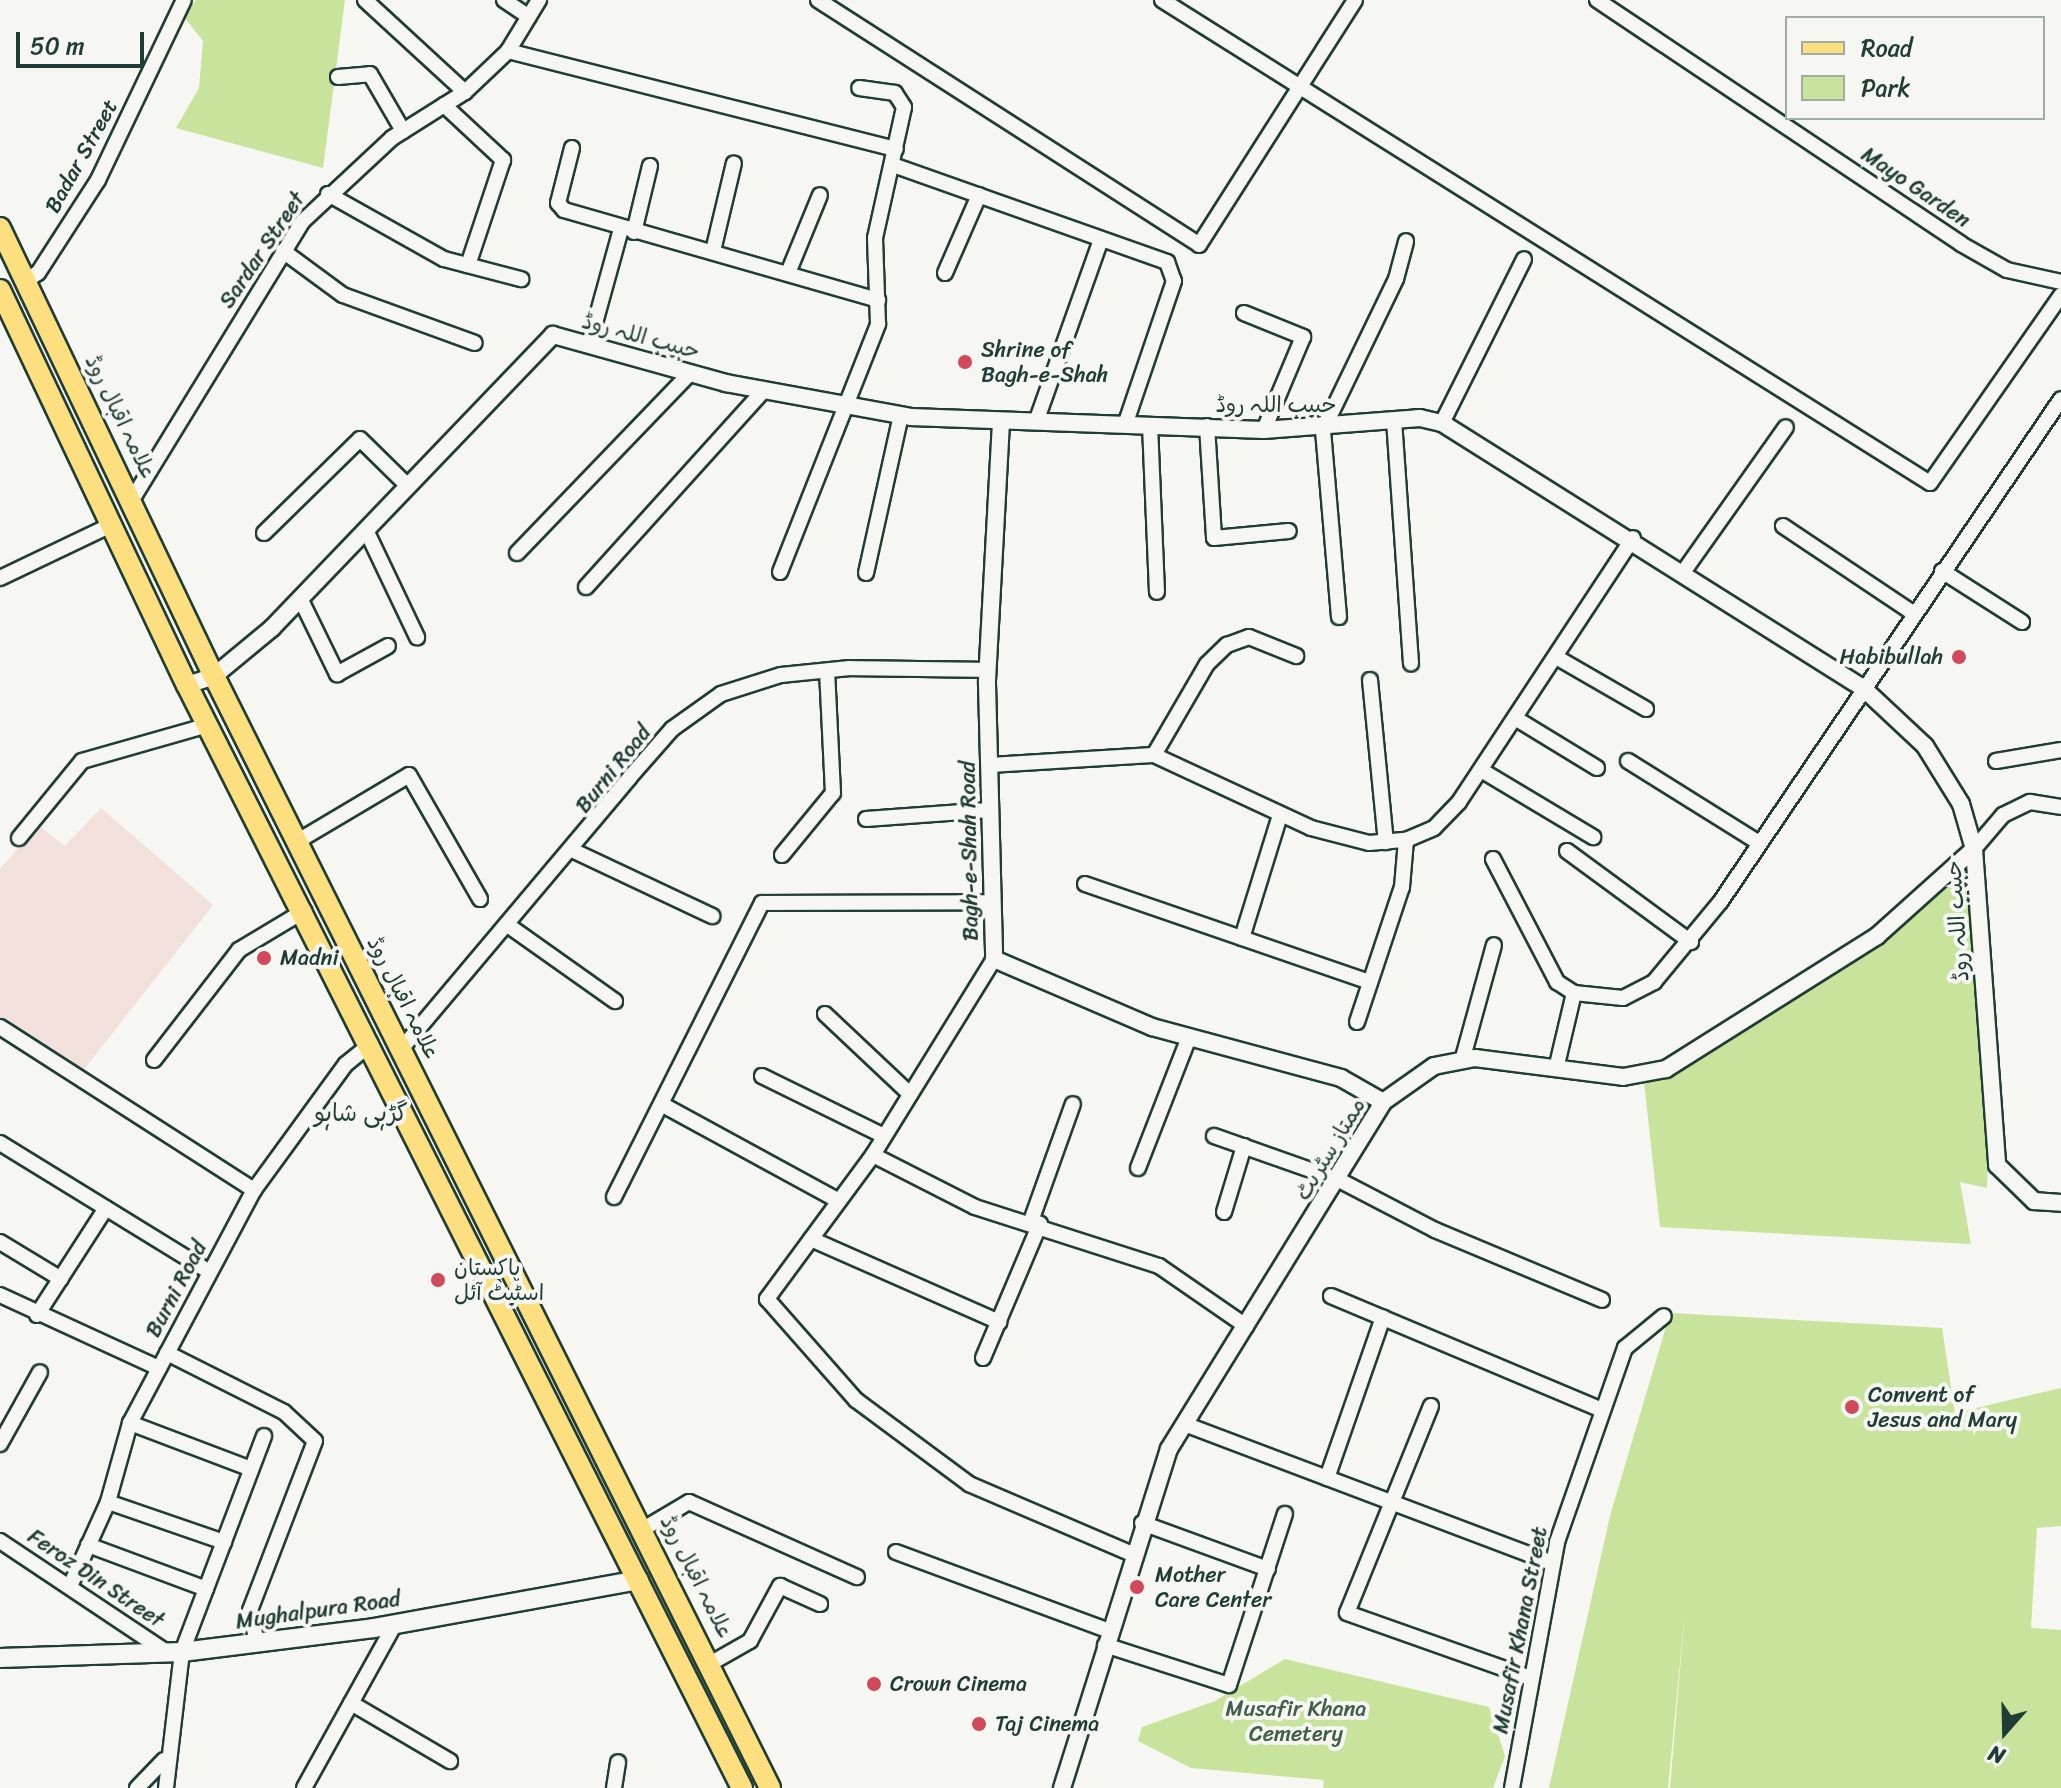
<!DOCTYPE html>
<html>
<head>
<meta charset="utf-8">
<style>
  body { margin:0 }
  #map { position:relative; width:2061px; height:1788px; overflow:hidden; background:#f6f6f2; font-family:Sriracha,"Playpen Sans Arabic",sans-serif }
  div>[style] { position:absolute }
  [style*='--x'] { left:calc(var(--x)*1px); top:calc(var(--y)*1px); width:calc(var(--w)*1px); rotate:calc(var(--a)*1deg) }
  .built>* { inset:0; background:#f2e0dc }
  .green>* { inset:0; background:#c8e49c }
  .roads { filter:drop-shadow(2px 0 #1f3d34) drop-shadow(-2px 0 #1f3d34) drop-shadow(0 2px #1f3d34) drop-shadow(0 -2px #1f3d34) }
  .minor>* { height:14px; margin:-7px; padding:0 7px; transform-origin:7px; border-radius:7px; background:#f6f6f2 }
  .tertiary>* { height:16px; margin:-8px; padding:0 8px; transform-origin:8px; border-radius:8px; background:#f6f6f2 }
  .secondary>* { height:18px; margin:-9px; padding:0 9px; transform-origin:9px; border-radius:9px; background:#f6f6f2 }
  .primary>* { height:20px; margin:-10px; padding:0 10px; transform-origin:10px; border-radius:10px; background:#fddf80 }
  .dots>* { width:22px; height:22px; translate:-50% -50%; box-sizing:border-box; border:4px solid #f6f6f2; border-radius:50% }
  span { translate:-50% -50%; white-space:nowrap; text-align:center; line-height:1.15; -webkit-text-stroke:8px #f6f6f2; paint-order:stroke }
  .street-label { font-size:22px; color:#1f3d34 }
  .poi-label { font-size:22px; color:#1f3d34 }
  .left { translate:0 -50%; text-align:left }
  .right { translate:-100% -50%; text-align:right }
  .park-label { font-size:22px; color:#415e49 }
  .neighbourhood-label { font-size:24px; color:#1f3d34 }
  .legend { position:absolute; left:1785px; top:16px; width:260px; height:104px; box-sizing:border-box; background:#f6f6f2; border:2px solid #a0aca6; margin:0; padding:10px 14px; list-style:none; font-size:24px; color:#1f3d34 }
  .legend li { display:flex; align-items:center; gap:16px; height:40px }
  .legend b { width:40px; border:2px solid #a0aca6 }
  .north { position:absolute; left:1965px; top:1692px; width:80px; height:80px; -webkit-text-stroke:6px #f6f6f2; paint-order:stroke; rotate:200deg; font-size:22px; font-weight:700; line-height:32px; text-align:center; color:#1f3d34 }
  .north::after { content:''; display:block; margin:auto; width:28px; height:36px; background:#1f3d34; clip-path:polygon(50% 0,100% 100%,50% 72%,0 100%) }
  .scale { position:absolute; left:16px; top:32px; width:128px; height:36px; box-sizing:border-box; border:4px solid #1f3d34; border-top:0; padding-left:10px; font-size:24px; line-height:28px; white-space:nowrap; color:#1f3d34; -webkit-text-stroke:6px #f6f6f2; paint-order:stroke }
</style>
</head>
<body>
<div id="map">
  <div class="built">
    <div style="clip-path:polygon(101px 808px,213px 905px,78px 1077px,0 1027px,0 869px,38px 825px,65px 846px)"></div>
  </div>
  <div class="green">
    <div style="clip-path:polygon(196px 0,345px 0,323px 168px,176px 128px,199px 88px,203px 41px,184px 17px)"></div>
    <div style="clip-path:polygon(1974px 849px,1989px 1131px,1987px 1188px,1960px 1182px,1971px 1244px,1660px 1227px,1643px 1073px,1807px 984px)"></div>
    <div style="clip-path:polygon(1670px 1313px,1942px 1328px,1955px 1413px,2061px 1388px,2061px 1526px,2037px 1528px,2031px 1628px,2061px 1630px,2061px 1788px,1670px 1788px,1685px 1611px,1668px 1788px,1549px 1788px,1610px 1516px)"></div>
    <div style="clip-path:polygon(1285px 1659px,1489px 1707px,1505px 1756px,1493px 1788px,1323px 1788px,1324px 1780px,1191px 1768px,1138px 1741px,1142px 1727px,1215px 1701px)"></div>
  </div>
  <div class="roads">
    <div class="minor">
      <div style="--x:365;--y:0;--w:136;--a:42.6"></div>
      <div style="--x:504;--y:0;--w:30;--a:34"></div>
      <div style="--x:818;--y:0;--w:453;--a:32.7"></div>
      <div style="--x:1199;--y:245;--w:290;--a:-57.5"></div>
      <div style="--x:1162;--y:0;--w:907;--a:32.17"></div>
      <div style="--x:1930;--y:483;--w:229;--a:-55.1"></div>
      <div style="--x:1597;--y:0;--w:438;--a:33.8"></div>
      <div style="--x:1961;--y:244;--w:53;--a:29.5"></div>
      <div style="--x:2007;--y:270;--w:55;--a:12.5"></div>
      <div style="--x:508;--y:51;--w:400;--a:14.2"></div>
      <div style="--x:338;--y:77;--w:32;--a:-5"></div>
      <div style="--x:370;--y:74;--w:66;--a:59.9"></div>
      <div style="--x:444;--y:105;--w:81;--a:43"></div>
      <div style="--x:503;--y:160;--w:111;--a:108.4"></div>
      <div style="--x:572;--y:148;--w:57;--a:104.3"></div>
      <div style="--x:558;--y:203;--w:9;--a:49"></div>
      <div style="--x:564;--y:210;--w:327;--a:16"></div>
      <div style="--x:893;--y:165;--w:291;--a:19.5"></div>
      <div style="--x:1167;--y:262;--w:20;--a:70"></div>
      <div style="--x:1174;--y:281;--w:152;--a:108.8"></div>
      <div style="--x:328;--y:194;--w:133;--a:29.3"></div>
      <div style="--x:444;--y:259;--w:80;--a:14.6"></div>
      <div style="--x:634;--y:232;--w:68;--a:-76.4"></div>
      <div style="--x:283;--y:251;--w:74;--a:36.3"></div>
      <div style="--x:343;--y:295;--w:140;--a:20"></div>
      <div style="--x:713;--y:251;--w:90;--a:-76.6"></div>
      <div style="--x:788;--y:273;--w:84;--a:-67.7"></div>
      <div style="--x:945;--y:273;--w:85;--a:-66.4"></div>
      <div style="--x:25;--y:281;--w:15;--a:-32"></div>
      <div style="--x:38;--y:273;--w:111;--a:-57.2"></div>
      <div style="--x:98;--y:180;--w:199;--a:-64.5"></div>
      <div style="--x:1244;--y:313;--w:64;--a:22.1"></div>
      <div style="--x:1303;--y:337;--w:101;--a:112.8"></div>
      <div style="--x:589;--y:345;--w:120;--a:-74.6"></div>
      <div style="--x:1394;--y:420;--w:244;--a:86"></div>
      <div style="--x:1036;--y:422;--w:194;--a:-70.4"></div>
      <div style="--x:1442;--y:423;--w:183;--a:-63.4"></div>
      <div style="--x:1150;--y:425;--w:167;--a:87.6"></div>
      <div style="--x:1207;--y:426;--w:112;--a:86.4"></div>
      <div style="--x:1214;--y:538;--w:75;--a:-5.3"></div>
      <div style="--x:133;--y:498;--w:324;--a:-58.5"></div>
      <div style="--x:302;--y:222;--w:123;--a:-43"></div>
      <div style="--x:392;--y:138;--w:86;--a:-32.2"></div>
      <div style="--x:465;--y:92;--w:59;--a:-43.6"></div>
      <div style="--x:508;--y:51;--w:60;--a:-58.7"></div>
      <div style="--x:1783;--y:526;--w:156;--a:33.8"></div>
      <div style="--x:366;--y:530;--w:119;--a:64.5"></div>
      <div style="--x:264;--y:533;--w:134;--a:-44.4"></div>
      <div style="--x:360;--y:439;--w:67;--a:44.4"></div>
      <div style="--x:517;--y:553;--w:250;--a:-46.1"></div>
      <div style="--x:1684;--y:571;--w:176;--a:-54.7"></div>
      <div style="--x:1942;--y:571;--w:95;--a:32.5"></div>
      <div style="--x:780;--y:572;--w:267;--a:-68.4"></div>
      <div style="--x:878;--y:324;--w:86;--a:-92"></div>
      <div style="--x:875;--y:238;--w:134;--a:-77.5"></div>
      <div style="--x:904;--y:107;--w:17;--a:-123"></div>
      <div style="--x:895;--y:93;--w:36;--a:-172"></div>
      <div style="--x:866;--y:573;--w:162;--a:-77.5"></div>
      <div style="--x:0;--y:578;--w:125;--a:-25.5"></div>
      <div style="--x:586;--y:587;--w:266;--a:-47.9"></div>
      <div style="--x:300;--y:598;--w:85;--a:64"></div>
      <div style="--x:337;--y:674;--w:58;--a:-28.8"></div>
      <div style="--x:1339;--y:617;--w:188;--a:-94.9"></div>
      <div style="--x:1323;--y:430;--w:168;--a:-64.2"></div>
      <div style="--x:1396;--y:279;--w:39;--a:-75"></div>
      <div style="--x:1556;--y:657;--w:104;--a:30"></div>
      <div style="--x:1370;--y:680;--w:163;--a:84.4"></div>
      <div style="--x:1515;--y:718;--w:96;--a:31.4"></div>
      <div style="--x:1154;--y:755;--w:105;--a:-59.8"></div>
      <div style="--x:1207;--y:664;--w:28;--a:-44"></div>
      <div style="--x:1227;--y:645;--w:23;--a:-20"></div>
      <div style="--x:1249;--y:637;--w:51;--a:22"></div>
      <div style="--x:1628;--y:761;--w:155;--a:32"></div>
      <div style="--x:1996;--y:761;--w:66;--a:-9.6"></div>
      <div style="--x:989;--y:765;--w:165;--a:-3.5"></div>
      <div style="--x:1154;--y:755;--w:173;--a:24.9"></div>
      <div style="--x:1311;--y:828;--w:60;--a:14.5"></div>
      <div style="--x:1369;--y:843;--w:37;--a:-5"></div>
      <div style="--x:1406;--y:840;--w:30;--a:-23"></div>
      <div style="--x:1434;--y:828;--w:36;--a:-46"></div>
      <div style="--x:1459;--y:802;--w:316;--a:-56.6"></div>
      <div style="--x:1481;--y:770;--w:131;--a:30.9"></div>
      <div style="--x:866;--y:819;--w:124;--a:-4.2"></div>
      <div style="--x:19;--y:838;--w:99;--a:-50.7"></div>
      <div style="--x:82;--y:761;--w:131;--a:-15.9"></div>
      <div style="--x:298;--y:841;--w:129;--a:-30.7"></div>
      <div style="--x:409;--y:775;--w:143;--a:60.2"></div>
      <div style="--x:1974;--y:849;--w:45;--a:-49.5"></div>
      <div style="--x:2003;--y:815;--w:30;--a:-26"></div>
      <div style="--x:2030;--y:802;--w:31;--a:9"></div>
      <div style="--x:574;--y:851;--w:153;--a:25.2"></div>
      <div style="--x:1567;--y:851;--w:154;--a:36.3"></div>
      <div style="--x:782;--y:855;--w:80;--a:-50.6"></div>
      <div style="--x:833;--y:793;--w:122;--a:-92.8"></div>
      <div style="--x:1493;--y:859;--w:139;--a:62.5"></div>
      <div style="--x:1557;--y:982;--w:20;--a:33"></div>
      <div style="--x:1574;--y:993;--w:49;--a:5.8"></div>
      <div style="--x:1623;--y:998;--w:35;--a:-27"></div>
      <div style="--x:1654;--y:982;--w:105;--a:-50.4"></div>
      <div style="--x:1721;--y:901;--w:606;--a:-55.89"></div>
      <div style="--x:1085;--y:884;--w:301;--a:19"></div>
      <div style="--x:509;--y:926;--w:130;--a:35.3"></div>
      <div style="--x:1242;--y:938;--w:129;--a:-72.8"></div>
      <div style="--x:994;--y:959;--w:230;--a:121.7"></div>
      <div style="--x:873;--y:1155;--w:179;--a:126.4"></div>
      <div style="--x:767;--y:1299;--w:135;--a:48.6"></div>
      <div style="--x:856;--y:1400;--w:141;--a:36.6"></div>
      <div style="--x:969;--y:1484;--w:177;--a:23.2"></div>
      <div style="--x:825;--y:1014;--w:117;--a:43.3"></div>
      <div style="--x:1357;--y:1022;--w:142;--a:-71.6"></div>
      <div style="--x:1402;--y:887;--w:47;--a:-85.1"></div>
      <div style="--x:0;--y:1027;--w:302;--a:32.7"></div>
      <div style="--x:402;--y:1048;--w:354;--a:-49.9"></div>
      <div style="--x:630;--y:777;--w:64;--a:-48.8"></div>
      <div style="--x:672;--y:729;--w:60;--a:-35.5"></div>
      <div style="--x:721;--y:694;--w:63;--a:-17.6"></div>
      <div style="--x:781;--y:675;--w:69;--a:-5.8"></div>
      <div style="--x:850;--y:668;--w:138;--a:0.8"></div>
      <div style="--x:154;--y:1060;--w:139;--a:-52.3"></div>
      <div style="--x:239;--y:950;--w:76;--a:-31"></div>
      <div style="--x:1462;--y:1061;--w:120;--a:-74.6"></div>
      <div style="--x:1556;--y:1069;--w:78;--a:-76.7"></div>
      <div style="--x:762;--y:1076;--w:136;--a:26.2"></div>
      <div style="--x:663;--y:1105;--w:200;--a:28.6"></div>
      <div style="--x:1214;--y:1136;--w:133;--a:19.4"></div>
      <div style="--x:1339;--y:1180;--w:108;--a:27.5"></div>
      <div style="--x:1435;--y:1230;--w:181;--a:22.7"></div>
      <div style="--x:0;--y:1143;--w:246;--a:31.6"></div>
      <div style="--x:873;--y:1155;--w:114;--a:27"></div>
      <div style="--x:975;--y:1207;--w:193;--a:17.8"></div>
      <div style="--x:1159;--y:1266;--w:106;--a:34.6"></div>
      <div style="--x:1138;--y:1168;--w:141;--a:-68.7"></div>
      <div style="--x:614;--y:1197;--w:329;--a:-63.3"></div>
      <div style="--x:762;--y:903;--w:231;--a:-0.2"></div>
      <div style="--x:1224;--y:1212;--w:69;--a:-73.1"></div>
      <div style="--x:1031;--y:1221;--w:124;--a:-70.3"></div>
      <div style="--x:811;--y:1239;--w:206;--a:23.8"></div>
      <div style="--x:0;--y:1242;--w:71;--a:31.2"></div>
      <div style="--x:0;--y:1295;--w:175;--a:24.7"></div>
      <div style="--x:1331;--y:1296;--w:294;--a:22.8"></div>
      <div style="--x:37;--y:1315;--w:127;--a:-57.2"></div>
      <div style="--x:167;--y:1353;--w:131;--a:26.8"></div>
      <div style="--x:284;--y:1412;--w:42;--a:43.1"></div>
      <div style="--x:315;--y:1441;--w:181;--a:111"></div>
      <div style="--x:250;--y:1610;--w:34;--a:78"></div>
      <div style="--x:983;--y:1358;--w:146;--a:-67"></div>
      <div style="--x:1431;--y:1406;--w:223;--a:112.1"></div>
      <div style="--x:1347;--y:1613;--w:195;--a:19.5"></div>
      <div style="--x:130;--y:1423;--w:129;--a:20.8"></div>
      <div style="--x:1187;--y:1425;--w:390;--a:20.7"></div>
      <div style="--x:0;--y:1444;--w:82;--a:-60.9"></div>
      <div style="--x:1327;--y:1478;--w:170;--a:-70.8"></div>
      <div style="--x:108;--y:1502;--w:123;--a:19"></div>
      <div style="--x:1142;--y:1523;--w:134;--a:20.1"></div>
      <div style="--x:645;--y:1528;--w:51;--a:-30.6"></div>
      <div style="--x:689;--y:1502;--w:184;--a:24.1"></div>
      <div style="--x:0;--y:1541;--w:202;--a:33.7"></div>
      <div style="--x:88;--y:1545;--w:126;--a:20.4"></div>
      <div style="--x:896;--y:1552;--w:227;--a:20.3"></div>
      <div style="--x:71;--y:1584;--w:90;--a:-65.7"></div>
      <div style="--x:108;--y:1502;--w:82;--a:-74.4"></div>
      <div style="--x:130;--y:1423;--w:264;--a:-62"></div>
      <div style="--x:254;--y:1190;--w:156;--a:-53.9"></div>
      <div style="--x:346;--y:1064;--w:32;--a:-39"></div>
      <div style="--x:1105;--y:1645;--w:130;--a:17.9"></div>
      <div style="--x:1229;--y:1685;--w:180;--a:-71.9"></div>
      <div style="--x:713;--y:1662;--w:43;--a:-29.6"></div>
      <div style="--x:750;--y:1641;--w:63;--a:-61.4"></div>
      <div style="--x:780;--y:1586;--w:44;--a:24.2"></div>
      <div style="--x:351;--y:1703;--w:115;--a:30.4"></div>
      <div style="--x:137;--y:1788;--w:39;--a:-46"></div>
      <div style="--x:166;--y:1788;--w:137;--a:-83.3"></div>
      <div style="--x:182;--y:1652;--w:231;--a:-69.2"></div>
      <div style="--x:304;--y:1788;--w:188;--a:-61"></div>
      <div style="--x:614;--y:1788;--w:26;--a:-81"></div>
      <div style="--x:1512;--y:1788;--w:250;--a:-79.6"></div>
      <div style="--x:1557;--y:1542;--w:206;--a:-70.7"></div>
      <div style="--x:1625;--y:1348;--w:50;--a:-39.4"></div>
    </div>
    <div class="tertiary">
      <div style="--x:1001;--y:422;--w:262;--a:93.1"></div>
      <div style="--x:987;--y:684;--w:275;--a:88.5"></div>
      <div style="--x:994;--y:959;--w:172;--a:23.3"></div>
      <div style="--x:1152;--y:1027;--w:196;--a:15.1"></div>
      <div style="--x:1341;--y:1078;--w:48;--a:29.7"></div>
      <div style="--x:187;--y:685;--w:28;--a:-18"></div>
      <div style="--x:214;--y:676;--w:75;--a:-39.6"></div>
      <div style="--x:272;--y:628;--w:406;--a:-46.2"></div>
      <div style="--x:553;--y:335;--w:180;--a:15.5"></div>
      <div style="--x:726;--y:383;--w:188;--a:10.4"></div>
      <div style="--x:911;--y:417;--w:353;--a:2.1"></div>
      <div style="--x:1264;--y:430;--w:156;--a:-4.4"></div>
      <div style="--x:1420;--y:418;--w:23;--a:13"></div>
      <div style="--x:1442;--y:423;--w:496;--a:32.2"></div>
      <div style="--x:1862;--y:687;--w:86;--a:43.1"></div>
      <div style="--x:1925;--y:746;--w:68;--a:58.2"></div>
      <div style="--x:1961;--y:804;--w:47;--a:73.9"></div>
      <div style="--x:1974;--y:849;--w:317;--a:85.8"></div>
      <div style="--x:1997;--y:1165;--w:52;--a:44.2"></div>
      <div style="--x:2034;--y:1201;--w:27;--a:4"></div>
      <div style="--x:1062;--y:1788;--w:355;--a:-72.5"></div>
      <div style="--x:1169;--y:1449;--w:408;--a:-58.3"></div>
      <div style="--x:1383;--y:1102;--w:62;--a:-35.2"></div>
      <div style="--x:1434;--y:1066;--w:42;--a:-11"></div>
      <div style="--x:1475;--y:1058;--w:149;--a:7.3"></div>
      <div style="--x:1623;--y:1077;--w:44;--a:-10.5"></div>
      <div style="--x:1666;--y:1069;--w:249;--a:-32.2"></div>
      <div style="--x:1877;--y:936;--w:130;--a:-41.9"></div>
    </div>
    <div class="secondary">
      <div style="--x:0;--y:1658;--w:182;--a:-1.9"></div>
      <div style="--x:182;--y:1652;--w:193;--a:-7.1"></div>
      <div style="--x:374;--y:1628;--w:269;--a:-10.3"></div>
    </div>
    <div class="primary">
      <div style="--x:0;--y:228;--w:496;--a:64.5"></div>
      <div style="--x:214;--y:676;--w:1243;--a:63.43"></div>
      <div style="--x:0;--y:290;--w:437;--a:64.7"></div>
      <div style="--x:187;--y:685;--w:1235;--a:63.29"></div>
    </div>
  </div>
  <div class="dots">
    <div style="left:965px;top:362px;background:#d1495b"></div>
    <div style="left:1959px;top:657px;background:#d1495b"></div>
    <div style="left:264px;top:958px;background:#d1495b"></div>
    <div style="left:438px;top:1280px;background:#d1495b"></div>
    <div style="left:1852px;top:1407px;background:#d1495b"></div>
    <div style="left:1137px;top:1587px;background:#d1495b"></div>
    <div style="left:874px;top:1684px;background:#d1495b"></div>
    <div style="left:979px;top:1724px;background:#d1495b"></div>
  </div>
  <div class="street-label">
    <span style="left:81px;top:156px;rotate:-61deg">Badar Street</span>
    <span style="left:1916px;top:187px;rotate:34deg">Mayo Garden</span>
    <span style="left:262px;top:250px;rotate:-56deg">Sardar Street</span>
    <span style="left:641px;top:336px;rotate:15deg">حبیب اللہ روڈ</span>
    <span style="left:1276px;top:405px">حبیب اللہ روڈ</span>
    <span style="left:121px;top:417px;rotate:64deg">علامہ اقبال روڈ</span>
    <span style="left:613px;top:769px;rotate:-51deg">Burni Road</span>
    <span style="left:969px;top:851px;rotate:-91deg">Bagh-e-Shah Road</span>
    <span style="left:1957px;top:921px;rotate:-94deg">حبیب اللہ روڈ</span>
    <span style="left:404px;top:998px;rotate:63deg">علامہ اقبال روڈ</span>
    <span style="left:1330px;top:1149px;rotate:-59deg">ممتاز سٹریٹ</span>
    <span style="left:176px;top:1289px;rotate:-62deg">Burni Road</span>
    <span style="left:697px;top:1577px;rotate:63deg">علامہ اقبال روڈ</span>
    <span style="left:96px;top:1578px;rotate:34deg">Feroz Din Street</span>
    <span style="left:318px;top:1610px;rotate:-8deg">Mughalpura Road</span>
    <span style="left:1520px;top:1630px;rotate:-79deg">Musafir Khana Street</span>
  </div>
  <div class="poi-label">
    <span class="left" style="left:981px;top:362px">Shrine of<br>Bagh-e-Shah</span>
    <span class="right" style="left:1943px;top:657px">Habibullah</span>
    <span class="left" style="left:280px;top:958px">Madni</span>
    <span class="left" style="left:454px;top:1280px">پاکستان<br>اسٹیٹ آئل</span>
    <span class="left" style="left:1868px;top:1407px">Convent of<br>Jesus and Mary</span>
    <span class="left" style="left:1155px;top:1587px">Mother<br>Care Center</span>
    <span class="left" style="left:890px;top:1684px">Crown Cinema</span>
    <span class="left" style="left:995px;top:1724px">Taj Cinema</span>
  </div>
  <div class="park-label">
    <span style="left:1296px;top:1721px">Musafir Khana<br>Cemetery</span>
  </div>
  <div class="neighbourhood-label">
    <span style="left:361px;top:1114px">گڑہی شاہو</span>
  </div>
  <ul class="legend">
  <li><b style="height:10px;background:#fddf80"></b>Road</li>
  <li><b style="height:22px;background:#c8e49c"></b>Park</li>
  </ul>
  <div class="north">N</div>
  <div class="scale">50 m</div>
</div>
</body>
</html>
